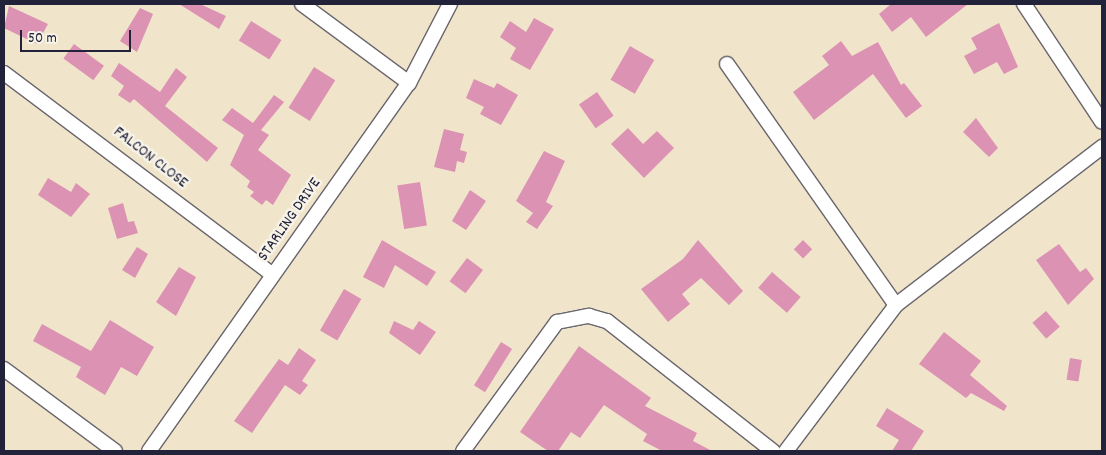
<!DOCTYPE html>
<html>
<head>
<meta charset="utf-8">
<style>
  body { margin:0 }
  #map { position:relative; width:1106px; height:455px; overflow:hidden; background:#f0e5ca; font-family:Dekko,sans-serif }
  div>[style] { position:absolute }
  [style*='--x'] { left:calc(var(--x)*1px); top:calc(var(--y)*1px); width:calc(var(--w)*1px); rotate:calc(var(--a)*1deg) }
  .building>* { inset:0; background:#dc92b3; transform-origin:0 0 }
  .roads { filter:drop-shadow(1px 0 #6a666d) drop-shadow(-1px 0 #6a666d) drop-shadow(0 1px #6a666d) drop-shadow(0 -1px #6a666d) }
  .minor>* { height:14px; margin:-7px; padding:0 7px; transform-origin:7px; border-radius:7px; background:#fff }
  span { translate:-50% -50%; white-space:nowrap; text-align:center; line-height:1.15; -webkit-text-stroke:5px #f7f3e8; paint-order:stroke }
  .street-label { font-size:16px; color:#22223b }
  .frame { position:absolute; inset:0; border:5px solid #22223b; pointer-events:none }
  .scale { position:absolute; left:20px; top:30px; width:111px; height:22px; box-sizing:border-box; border:2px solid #22223b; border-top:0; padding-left:6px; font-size:15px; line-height:18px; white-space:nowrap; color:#22223b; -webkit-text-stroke:4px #f7f3e8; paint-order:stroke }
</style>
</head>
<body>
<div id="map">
  <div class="building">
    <div style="clip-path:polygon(179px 4px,200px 4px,226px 16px,219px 29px)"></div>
    <div style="clip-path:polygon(891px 4px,968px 4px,926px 37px,911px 17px,892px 32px,879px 14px)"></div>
    <div style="clip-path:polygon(9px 6px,48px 24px,37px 44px,4px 28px)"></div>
    <div style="clip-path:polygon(140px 8px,153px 14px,137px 52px,120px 41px)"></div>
    <div style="clip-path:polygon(534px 18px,554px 29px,530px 70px,510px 59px,516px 48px,500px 37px,510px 21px,526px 32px)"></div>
    <div style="left:251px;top:21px;width:36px;height:23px;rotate:32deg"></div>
    <div style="clip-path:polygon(999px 23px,1018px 67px,1004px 74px,997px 62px,974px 74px,964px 56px,977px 49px,971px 38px)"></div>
    <div style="clip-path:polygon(841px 41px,852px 56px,878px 42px,901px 85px,904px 83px,922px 106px,906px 118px,873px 74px,814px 120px,793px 92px,829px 65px,822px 56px)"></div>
    <div style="left:74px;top:44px;width:37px;height:18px;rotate:36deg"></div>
    <div style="left:630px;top:46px;width:28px;height:39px;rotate:30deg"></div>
    <div style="clip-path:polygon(119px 63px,160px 92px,176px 68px,187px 77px,165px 106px,218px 148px,207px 162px,134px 99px,130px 103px,118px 95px,124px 86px,111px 76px)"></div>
    <div style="left:314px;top:67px;width:25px;height:48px;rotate:32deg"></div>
    <div style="clip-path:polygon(474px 79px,494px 88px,497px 83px,518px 95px,501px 125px,480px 114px,484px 107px,466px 98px)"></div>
    <div style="left:597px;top:92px;width:29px;height:22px;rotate:55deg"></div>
    <div style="clip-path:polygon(274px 95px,284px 102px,261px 130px,269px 135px,258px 150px,291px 175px,273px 205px,266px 200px,262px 205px,250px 196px,254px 192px,247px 187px,250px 181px,230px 165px,244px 135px,222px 120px,232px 108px,253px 123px)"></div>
    <div style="clip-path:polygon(976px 118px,998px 148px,989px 157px,963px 132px)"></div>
    <div style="clip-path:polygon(628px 128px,643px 144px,657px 131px,674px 148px,644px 178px,611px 144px)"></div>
    <div style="clip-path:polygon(444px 129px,464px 134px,460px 150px,467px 152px,464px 163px,457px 161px,455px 172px,434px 167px)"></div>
    <div style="clip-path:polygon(544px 151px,565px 161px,546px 202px,553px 206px,537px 229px,526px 222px,533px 213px,516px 201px)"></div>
    <div style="clip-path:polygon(48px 178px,71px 192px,76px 183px,90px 194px,71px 217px,38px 195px)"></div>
    <div style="left:420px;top:182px;width:44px;height:23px;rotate:81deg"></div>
    <div style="clip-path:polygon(470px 190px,486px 201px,466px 230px,452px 221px)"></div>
    <div style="clip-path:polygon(123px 203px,128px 222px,134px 221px,138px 233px,117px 239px,108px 208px)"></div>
    <div style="clip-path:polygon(382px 240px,436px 272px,427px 286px,395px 265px,384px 288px,363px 277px)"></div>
    <div style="clip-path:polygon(698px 240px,743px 291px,729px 305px,701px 278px,682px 294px,690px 304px,668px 322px,641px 289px,683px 259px)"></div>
    <div style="left:803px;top:240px;width:13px;height:13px;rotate:45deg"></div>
    <div style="clip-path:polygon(1059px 244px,1080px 272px,1086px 268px,1094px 279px,1068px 305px,1036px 260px)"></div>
    <div style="clip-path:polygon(137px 247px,148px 254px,135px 278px,122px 270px)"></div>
    <div style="left:467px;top:258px;width:20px;height:29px;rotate:37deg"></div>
    <div style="clip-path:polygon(179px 267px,196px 277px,176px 316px,156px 302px)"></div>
    <div style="left:772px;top:272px;width:38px;height:21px;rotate:41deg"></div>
    <div style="left:344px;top:289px;width:20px;height:48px;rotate:30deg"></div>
    <div style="left:1046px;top:311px;width:21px;height:18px;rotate:49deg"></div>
    <div style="clip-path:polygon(110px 320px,154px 347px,137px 376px,121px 367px,105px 395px,76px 377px,81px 367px,33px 341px,42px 324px,91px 351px)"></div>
    <div style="clip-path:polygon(394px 321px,413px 330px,419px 321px,436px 332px,420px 355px,389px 333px)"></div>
    <div style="clip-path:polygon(944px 332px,981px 361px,970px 375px,1007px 406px,1004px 411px,971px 393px,966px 398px,919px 364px)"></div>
    <div style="left:501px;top:342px;width:13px;height:51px;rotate:32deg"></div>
    <div style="clip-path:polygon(579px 346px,651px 398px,645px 406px,697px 433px,693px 441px,712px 451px,662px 451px,643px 441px,647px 434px,604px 405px,580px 438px,571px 432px,558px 451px,548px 451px,520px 432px)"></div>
    <div style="clip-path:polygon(299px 348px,316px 360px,302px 381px,308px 385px,300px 395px,285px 385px,252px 433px,234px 421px,279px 359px,288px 365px)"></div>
    <div style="left:1070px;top:358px;width:12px;height:22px;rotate:9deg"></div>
    <div style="clip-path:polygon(887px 408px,924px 431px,911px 451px,892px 451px,899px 440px,876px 426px)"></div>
  </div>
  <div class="roads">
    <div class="minor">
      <div style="--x:302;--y:4;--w:133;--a:36.4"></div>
      <div style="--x:1024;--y:4;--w:141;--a:56.5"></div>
      <div style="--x:727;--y:64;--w:294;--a:55"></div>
      <div style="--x:4;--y:73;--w:336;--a:36.9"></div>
      <div style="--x:4;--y:369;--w:138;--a:36.5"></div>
      <div style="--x:149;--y:451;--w:451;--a:-54.8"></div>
      <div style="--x:409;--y:83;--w:89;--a:-62.6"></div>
      <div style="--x:463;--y:451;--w:160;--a:-53.9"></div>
      <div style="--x:557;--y:322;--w:33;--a:-11"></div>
      <div style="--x:589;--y:316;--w:19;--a:16"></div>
      <div style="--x:607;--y:321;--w:211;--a:38.1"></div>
      <div style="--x:786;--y:451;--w:183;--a:-53"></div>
      <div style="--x:896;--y:305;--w:260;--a:-37.5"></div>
    </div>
  </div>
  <div class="street-label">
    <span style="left:150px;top:158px;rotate:38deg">FALCON CLOSE</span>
    <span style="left:290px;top:220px;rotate:-55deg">STARLING DRIVE</span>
  </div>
  <div class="frame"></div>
  <div class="scale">50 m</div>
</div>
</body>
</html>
